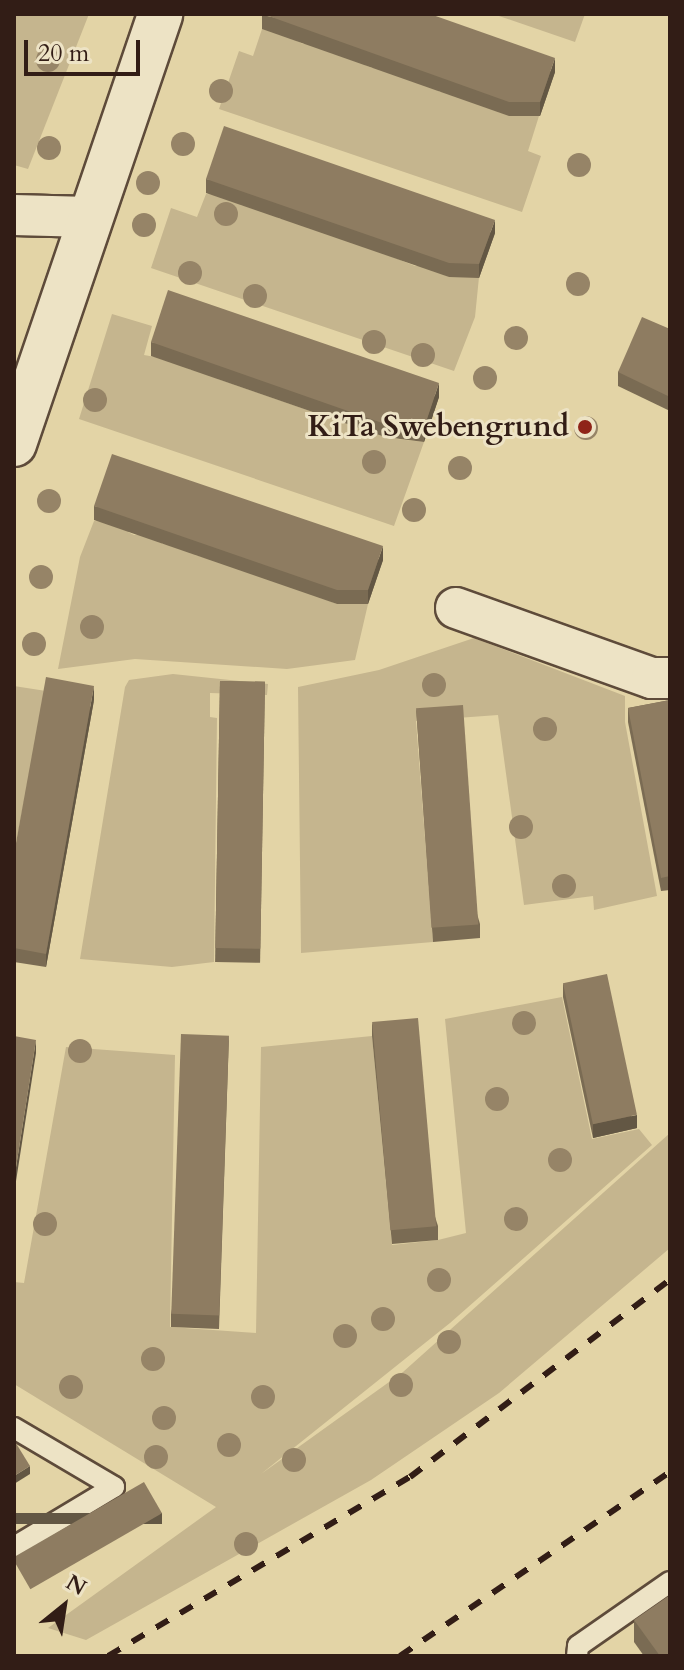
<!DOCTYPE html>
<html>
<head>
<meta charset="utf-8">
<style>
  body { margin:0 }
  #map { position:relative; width:684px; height:1670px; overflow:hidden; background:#e3d4a6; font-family:Cardo,serif }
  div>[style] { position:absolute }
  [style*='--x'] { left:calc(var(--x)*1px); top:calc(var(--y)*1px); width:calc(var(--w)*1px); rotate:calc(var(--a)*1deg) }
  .green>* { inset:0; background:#c5b58e }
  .roads { filter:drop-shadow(2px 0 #5e4b3a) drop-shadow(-2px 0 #5e4b3a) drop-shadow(0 2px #5e4b3a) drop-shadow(0 -2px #5e4b3a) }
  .service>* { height:20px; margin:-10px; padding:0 10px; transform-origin:10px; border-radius:10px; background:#ede3c5 }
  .minor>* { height:40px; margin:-20px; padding:0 20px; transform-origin:20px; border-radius:20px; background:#ede3c5 }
  .secondary>* { height:44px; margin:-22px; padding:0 22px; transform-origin:22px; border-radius:22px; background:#ede3c5 }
  .rail>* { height:6px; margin-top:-3px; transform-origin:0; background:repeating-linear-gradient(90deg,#321d16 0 14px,transparent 0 28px) }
  .trees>* { width:24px; height:24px; margin:-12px; border-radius:50%; background:#968467 }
  .wall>* { inset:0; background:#7a6b53; transform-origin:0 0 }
  .shaded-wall>* { inset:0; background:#635744; transform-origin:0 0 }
  .building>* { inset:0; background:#8e7c61; transform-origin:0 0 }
  .dots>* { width:22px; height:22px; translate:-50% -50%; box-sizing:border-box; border:4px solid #ede3c5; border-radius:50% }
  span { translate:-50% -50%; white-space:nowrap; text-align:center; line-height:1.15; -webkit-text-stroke:6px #ede3c5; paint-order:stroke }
  .poi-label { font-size:30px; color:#321d16; font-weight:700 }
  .right { translate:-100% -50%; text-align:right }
  .frame { position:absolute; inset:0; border:16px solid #321d16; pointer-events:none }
  .north { position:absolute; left:24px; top:1566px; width:80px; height:80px; -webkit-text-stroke:6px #ede3c5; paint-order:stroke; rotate:30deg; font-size:22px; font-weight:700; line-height:32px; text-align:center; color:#321d16 }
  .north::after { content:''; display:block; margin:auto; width:28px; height:36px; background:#321d16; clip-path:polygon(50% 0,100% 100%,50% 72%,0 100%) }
  .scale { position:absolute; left:24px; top:40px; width:116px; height:36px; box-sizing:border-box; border:4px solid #321d16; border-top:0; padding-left:10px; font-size:24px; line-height:28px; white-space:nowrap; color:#321d16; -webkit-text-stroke:6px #ede3c5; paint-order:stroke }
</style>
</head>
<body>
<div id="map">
  <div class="green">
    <div style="clip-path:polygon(14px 14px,89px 14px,28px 169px,14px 165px)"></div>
    <div style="clip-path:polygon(493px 14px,585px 14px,575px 42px)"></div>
    <div style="clip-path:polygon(262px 29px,299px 33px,297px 41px,303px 44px,334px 44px,331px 53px,368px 56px,365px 65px,372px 68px,402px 68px,399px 77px,421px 80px,440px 92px,471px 92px,468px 101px,490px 104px,509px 115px,526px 111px,539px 116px,528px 151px,541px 156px,522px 212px,219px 109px,239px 51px,253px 56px)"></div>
    <div style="clip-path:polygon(206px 194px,242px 196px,240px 205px,261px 207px,280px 219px,310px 219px,307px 228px,329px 231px,415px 266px,430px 266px,449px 277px,479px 277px,475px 317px,454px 371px,151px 268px,171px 208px,197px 217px)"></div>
    <div style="clip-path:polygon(112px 314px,152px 326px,144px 355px,172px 360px,191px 370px,221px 372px,218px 379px,388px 438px,424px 442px,394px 526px,79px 419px)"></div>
    <div style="clip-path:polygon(94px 521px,131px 523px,128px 532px,134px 535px,165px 534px,162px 544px,198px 546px,195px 555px,251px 569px,337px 604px,353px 604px,354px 599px,368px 604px,355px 660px,287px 669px,135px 659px,58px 669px,80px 557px)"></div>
    <div style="clip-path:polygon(474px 638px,625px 696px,625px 722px,657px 896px,594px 910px,593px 896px,524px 905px,498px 715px,416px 721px,433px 942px,301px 953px,298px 687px,379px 670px)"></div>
    <div style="clip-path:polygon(173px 674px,268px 684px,267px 695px,210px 693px,210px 717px,217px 718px,214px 962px,172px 967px,80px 959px,125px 687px,129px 680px)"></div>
    <div style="clip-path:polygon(14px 686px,46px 691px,14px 853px)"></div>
    <div style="clip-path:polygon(562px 997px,592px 1139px,639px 1129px,652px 1145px,450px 1323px,261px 1474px,403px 1372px,670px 1133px,670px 1248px,499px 1393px,371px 1480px,86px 1640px,48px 1628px,216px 1507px,14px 1384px,14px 1282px,24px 1283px,66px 1047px,175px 1055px,170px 1327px,256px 1333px,261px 1047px,372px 1036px,392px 1245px,438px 1240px,466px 1233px,445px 1019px)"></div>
  </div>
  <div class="roads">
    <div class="service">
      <div style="--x:14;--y:1428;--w:116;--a:30.5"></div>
      <div style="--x:114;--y:1487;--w:117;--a:149"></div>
      <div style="--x:577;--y:1656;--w:10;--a:-84"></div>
      <div style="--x:578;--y:1646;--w:112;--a:-34.8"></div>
    </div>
    <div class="minor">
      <div style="--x:14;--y:215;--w:75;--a:1.5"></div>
      <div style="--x:456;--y:608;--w:208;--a:19.7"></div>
      <div style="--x:652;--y:678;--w:18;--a:0"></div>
    </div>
    <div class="secondary">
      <div style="--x:14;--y:444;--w:454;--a:-71.2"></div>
    </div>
  </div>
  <div class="rail">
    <div style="--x:108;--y:1656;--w:351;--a:-30.7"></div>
    <div style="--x:410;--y:1477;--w:326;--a:-37.2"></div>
    <div style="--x:400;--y:1656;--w:327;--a:-34.3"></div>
  </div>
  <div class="trees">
    <div style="left:48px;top:60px"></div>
    <div style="left:221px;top:91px"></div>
    <div style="left:183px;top:144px"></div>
    <div style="left:49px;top:148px"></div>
    <div style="left:579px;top:165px"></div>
    <div style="left:148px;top:183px"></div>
    <div style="left:226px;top:214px"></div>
    <div style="left:144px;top:225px"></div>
    <div style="left:190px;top:273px"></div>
    <div style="left:578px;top:284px"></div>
    <div style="left:255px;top:296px"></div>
    <div style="left:516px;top:338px"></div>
    <div style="left:374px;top:342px"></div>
    <div style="left:423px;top:355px"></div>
    <div style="left:485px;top:378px"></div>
    <div style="left:95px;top:400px"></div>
    <div style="left:586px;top:428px"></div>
    <div style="left:374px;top:462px"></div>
    <div style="left:460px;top:468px"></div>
    <div style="left:49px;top:501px"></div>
    <div style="left:414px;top:510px"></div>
    <div style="left:41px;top:577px"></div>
    <div style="left:92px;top:627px"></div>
    <div style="left:34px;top:644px"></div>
    <div style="left:434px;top:685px"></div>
    <div style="left:545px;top:729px"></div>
    <div style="left:521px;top:827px"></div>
    <div style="left:564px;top:886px"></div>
    <div style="left:524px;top:1023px"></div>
    <div style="left:80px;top:1051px"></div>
    <div style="left:497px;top:1099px"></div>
    <div style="left:560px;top:1160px"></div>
    <div style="left:516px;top:1219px"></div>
    <div style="left:45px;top:1224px"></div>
    <div style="left:439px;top:1280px"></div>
    <div style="left:383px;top:1319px"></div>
    <div style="left:345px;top:1336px"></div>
    <div style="left:449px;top:1342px"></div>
    <div style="left:153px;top:1359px"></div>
    <div style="left:401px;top:1385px"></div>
    <div style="left:71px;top:1387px"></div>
    <div style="left:263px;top:1397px"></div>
    <div style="left:164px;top:1418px"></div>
    <div style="left:229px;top:1445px"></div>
    <div style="left:156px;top:1457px"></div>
    <div style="left:294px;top:1460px"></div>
    <div style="left:246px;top:1544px"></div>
  </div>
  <div class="wall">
    <div style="clip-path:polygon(262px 15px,555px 72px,540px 116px,509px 116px,262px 29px)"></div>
    <div style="clip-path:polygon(206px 179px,495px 233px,479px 278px,449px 277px,206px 193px)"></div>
    <div style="clip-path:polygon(670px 329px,670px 411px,618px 386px,618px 372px)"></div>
    <div style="clip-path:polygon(151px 342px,439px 397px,424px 442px,385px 437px,151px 356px)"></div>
    <div style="clip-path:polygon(94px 506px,383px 560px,368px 604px,337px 604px,94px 520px)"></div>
    <div style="left:220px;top:681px;width:45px;height:281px;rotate:1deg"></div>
    <div style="clip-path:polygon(94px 700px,46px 967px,14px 962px,14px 854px)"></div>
    <div style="clip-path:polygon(670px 700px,670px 890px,661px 891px,628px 722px,628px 708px)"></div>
    <div style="clip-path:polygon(416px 708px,480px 924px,480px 938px,433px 942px)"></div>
    <div style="clip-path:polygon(563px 983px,637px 1128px,593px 1138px,563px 997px)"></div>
    <div style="clip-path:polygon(372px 1022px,438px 1226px,438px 1240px,392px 1244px,372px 1036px)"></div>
    <div style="clip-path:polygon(229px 1036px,219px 1329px,171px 1327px,171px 1314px)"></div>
    <div style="clip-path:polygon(634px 1620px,670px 1656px,644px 1656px,634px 1642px)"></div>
  </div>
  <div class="shaded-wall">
    <div style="clip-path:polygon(555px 58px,555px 72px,540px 116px,540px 102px)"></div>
    <div style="clip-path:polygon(495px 220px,495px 233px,479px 278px,479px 264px)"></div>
    <div style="clip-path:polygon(439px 383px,439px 397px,424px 442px,424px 428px)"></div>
    <div style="clip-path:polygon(383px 546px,383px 560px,368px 604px,368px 590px)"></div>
    <div style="clip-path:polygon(94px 686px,94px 700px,46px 967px,46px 954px)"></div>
    <div style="clip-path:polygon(36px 1040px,36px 1053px,14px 1194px,14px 1180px)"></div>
    <div style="clip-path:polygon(637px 1115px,637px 1128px,593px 1138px,593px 1124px)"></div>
    <div style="clip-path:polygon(30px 1466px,30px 1474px,14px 1484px,14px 1476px)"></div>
    <div style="left:162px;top:1513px;width:11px;height:173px;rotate:90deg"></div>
  </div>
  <div class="building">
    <div style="clip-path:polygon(263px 14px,430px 14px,555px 58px,540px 102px,509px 102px)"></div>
    <div style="clip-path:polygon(224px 126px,495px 220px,479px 264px,449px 263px,206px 179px)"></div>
    <div style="clip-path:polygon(168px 290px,439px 383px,424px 428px,385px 424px,151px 342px)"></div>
    <div style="clip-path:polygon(642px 317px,670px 329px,670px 397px,618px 372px)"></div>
    <div style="clip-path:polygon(112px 454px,383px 546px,368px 590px,337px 590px,94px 506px)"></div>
    <div style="clip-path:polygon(46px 677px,94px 686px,46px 954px,14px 948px,14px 854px)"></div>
    <div style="left:220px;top:681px;width:45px;height:267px;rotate:1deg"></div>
    <div style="clip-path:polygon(670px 700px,670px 876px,661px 878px,628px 708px)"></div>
    <div style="left:463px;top:705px;width:220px;height:47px;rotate:86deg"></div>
    <div style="left:607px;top:974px;width:144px;height:45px;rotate:78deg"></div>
    <div style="left:418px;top:1018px;width:209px;height:46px;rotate:85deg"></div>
    <div style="left:181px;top:1034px;width:48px;height:280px;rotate:2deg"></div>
    <div style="clip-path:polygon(14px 1036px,36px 1040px,14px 1180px)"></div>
    <div style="clip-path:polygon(14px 1440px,30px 1466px,14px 1476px)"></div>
    <div style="left:144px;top:1482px;width:36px;height:152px;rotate:60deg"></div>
    <div style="clip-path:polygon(670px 1595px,670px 1656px,660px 1656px,634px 1620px)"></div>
  </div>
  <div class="dots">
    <div style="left:585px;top:427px;background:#8f2418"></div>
  </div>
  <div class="poi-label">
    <span class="right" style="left:569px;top:427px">KiTa Swebengrund</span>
  </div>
  <div class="frame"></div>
  <div class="north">N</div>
  <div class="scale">20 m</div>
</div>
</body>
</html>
